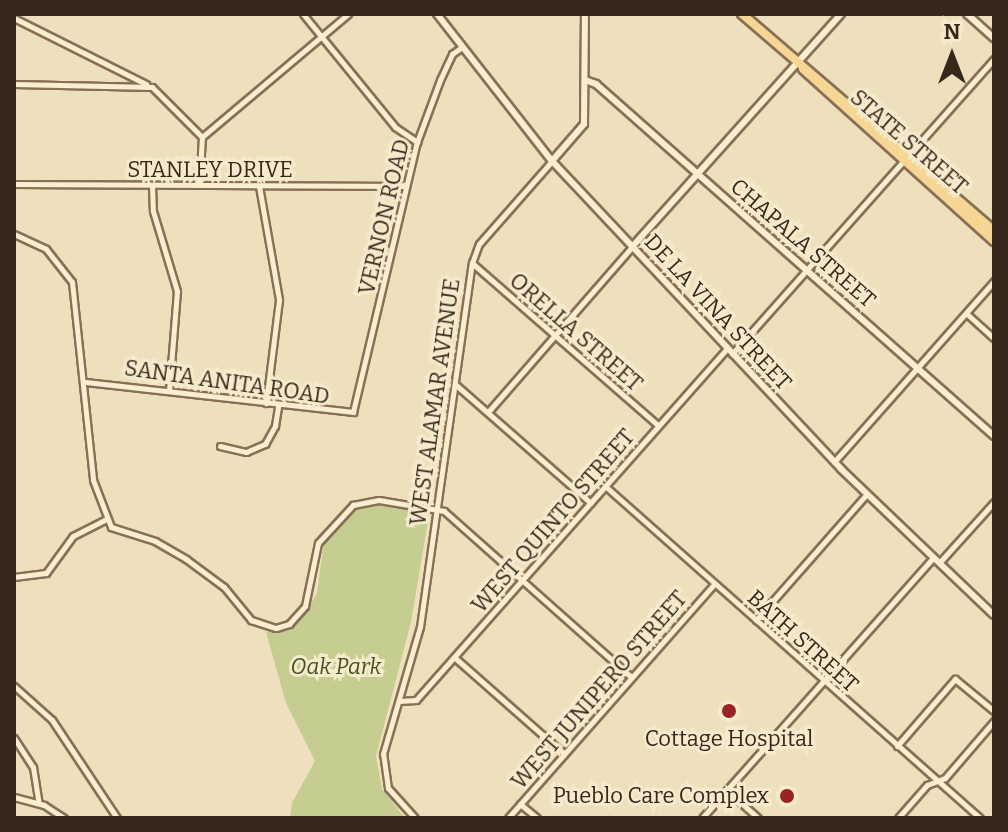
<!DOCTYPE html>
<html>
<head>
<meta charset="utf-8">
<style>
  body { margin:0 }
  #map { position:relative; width:1008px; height:832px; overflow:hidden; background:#efe0bd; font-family:Bitter,serif }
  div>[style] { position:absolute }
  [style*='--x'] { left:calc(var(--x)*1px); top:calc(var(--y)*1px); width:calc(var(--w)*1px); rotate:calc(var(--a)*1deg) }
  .green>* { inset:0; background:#c6cd91 }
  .roads { filter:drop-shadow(2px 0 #887056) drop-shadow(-2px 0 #887056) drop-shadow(0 2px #887056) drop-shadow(0 -2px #887056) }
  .minor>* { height:5px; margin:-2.5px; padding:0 2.5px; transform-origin:2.5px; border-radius:2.5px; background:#faedd0 }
  .tertiary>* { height:6px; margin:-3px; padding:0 3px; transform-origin:3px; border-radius:3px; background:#faedd0 }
  .primary>* { height:8px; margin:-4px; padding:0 4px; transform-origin:4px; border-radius:4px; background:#f5d692 }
  .dots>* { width:22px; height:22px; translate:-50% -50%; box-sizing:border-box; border:4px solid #f6eacd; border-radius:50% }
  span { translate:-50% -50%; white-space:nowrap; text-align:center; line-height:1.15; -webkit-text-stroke:6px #f6eacd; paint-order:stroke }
  .street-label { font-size:22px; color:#36281b }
  .park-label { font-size:22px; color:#475321; font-style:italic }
  .poi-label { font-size:22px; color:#36281b }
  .right { translate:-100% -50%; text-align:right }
  .frame { position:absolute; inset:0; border:16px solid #36281b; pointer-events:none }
  .north { position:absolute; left:912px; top:16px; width:80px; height:80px; -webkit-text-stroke:6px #f6eacd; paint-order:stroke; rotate:0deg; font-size:22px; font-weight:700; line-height:32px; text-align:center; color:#36281b }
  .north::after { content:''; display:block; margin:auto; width:28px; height:36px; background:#36281b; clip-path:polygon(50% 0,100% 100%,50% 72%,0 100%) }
</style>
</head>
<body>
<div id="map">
  <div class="green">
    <div style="clip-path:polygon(379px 504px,423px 513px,428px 521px,411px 622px,376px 756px,382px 789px,405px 818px,290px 818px,292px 803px,315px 761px,286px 703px,266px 632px,287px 630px,304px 616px,317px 593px,324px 542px,355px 509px)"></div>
  </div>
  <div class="roads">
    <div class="minor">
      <div style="--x:303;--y:14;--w:146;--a:50.8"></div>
      <div style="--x:395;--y:127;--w:27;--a:34"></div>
      <div style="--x:14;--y:18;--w:148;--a:26.6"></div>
      <div style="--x:14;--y:84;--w:138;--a:1.2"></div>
      <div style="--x:152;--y:87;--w:71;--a:45"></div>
      <div style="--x:202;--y:137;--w:48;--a:93.6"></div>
      <div style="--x:202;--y:137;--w:191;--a:-40.1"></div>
      <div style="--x:14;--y:184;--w:392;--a:0.3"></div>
      <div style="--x:152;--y:185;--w:26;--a:88"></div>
      <div style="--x:153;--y:211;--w:84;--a:73.3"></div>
      <div style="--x:177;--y:291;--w:99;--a:94.6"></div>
      <div style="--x:259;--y:186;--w:116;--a:80"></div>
      <div style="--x:279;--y:300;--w:104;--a:97.2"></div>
      <div style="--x:14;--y:234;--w:35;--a:25"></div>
      <div style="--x:46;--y:249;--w:42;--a:51.8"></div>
      <div style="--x:72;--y:282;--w:199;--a:83.9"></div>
      <div style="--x:93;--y:480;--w:50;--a:69"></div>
      <div style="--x:111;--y:527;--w:46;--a:17.7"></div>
      <div style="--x:155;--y:541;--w:36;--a:30"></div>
      <div style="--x:186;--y:559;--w:47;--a:36.4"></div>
      <div style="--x:224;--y:587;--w:43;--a:50.7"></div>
      <div style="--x:251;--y:620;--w:26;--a:18"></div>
      <div style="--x:276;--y:628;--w:14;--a:-17"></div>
      <div style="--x:289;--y:624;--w:24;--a:-48"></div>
      <div style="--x:305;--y:606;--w:64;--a:-78.3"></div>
      <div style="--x:318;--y:543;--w:52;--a:-47.4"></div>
      <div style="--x:353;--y:505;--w:26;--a:-11"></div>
      <div style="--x:379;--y:500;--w:66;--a:9.6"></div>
      <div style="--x:444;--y:511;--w:250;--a:41.6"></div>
      <div style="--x:472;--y:263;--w:247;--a:41.1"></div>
      <div style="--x:967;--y:314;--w:36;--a:42"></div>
      <div style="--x:732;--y:354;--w:395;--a:-48.4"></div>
      <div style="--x:86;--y:382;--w:269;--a:6.4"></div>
      <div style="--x:353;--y:412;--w:277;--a:-76.7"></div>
      <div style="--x:417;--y:142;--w:66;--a:-69.6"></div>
      <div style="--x:440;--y:80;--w:29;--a:-65"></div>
      <div style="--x:452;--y:54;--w:12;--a:-35"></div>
      <div style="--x:456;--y:385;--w:179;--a:41.2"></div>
      <div style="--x:488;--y:412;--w:219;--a:-48.9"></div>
      <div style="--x:220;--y:446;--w:27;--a:13"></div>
      <div style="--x:246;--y:452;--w:21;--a:-23"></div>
      <div style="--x:265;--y:444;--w:21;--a:-61"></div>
      <div style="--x:275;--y:426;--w:20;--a:-81"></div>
      <div style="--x:834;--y:462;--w:242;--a:-48.5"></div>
      <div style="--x:605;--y:486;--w:501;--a:41.52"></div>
      <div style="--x:939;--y:563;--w:82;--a:-48"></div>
      <div style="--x:14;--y:577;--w:32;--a:-7"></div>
      <div style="--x:46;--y:573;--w:46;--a:-53.9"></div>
      <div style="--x:73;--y:536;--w:37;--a:-27"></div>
      <div style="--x:756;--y:620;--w:167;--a:-48.7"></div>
      <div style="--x:454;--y:657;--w:147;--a:41.4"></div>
      <div style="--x:14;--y:686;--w:51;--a:41.8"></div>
      <div style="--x:52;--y:720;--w:118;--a:56.4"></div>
      <div style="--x:399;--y:701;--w:17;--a:-3"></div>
      <div style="--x:416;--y:700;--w:469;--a:-48.5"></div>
      <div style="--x:14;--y:738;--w:35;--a:57"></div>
      <div style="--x:33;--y:767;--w:36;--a:81"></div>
      <div style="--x:897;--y:746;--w:89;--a:-49.1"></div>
      <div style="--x:955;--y:679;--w:50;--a:39.4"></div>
      <div style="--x:727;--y:790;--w:42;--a:42.1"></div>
      <div style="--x:14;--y:797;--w:31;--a:15"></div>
      <div style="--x:44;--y:805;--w:24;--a:33"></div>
      <div style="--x:520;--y:804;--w:22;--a:39"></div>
      <div style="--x:415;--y:818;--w:40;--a:-132"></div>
      <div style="--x:388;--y:788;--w:34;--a:-98"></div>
      <div style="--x:383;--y:754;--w:132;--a:-73.8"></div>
      <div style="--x:420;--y:627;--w:368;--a:-81.9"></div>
      <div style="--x:472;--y:263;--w:20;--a:-70"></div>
      <div style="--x:479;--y:244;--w:111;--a:-48.7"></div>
      <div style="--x:508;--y:818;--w:312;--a:-48.6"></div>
      <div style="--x:702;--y:818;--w:348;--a:-48.4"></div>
      <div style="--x:898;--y:818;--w:44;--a:-48.7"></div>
      <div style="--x:927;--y:785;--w:19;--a:-21"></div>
      <div style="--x:945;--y:778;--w:75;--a:-49.3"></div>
    </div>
    <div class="tertiary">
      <div style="--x:437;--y:14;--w:187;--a:52"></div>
      <div style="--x:552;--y:161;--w:422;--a:46.8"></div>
      <div style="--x:841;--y:469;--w:211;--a:43.7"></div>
      <div style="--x:967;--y:14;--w:36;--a:42"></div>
      <div style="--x:585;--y:80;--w:12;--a:20"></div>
      <div style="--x:596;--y:84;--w:531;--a:41.49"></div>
      <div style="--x:552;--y:161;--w:49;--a:-49.1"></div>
      <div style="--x:584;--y:124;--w:110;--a:-89.5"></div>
      <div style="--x:632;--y:247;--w:313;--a:-48.1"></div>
    </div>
    <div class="primary">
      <div style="--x:742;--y:14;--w:333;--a:40.7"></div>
      <div style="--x:803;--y:69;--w:257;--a:42"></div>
    </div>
  </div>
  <div class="dots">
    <div style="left:729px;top:711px;background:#992325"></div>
    <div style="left:787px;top:796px;background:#992325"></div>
  </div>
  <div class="street-label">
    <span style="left:909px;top:142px;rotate:41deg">STATE STREET</span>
    <span style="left:210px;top:170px">STANLEY DRIVE</span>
    <span style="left:384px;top:217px;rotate:-77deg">VERNON ROAD</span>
    <span style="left:803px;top:243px;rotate:41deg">CHAPALA STREET</span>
    <span style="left:718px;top:312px;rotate:47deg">DE LA VINA STREET</span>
    <span style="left:576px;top:332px;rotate:41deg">ORELLA STREET</span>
    <span style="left:227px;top:382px;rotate:8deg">SANTA ANITA ROAD</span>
    <span style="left:435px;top:402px;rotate:-82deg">WEST ALAMAR AVENUE</span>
    <span style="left:553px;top:521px;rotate:-49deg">WEST QUINTO STREET</span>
    <span style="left:803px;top:641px;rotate:42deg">BATH STREET</span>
    <span style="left:599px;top:690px;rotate:-49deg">WEST JUNIPERO STREET</span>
  </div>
  <div class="park-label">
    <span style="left:336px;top:667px">Oak Park</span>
  </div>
  <div class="poi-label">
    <span style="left:729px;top:739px">Cottage Hospital</span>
    <span class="right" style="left:769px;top:796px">Pueblo Care Complex</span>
  </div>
  <div class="frame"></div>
  <div class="north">N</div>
</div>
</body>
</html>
